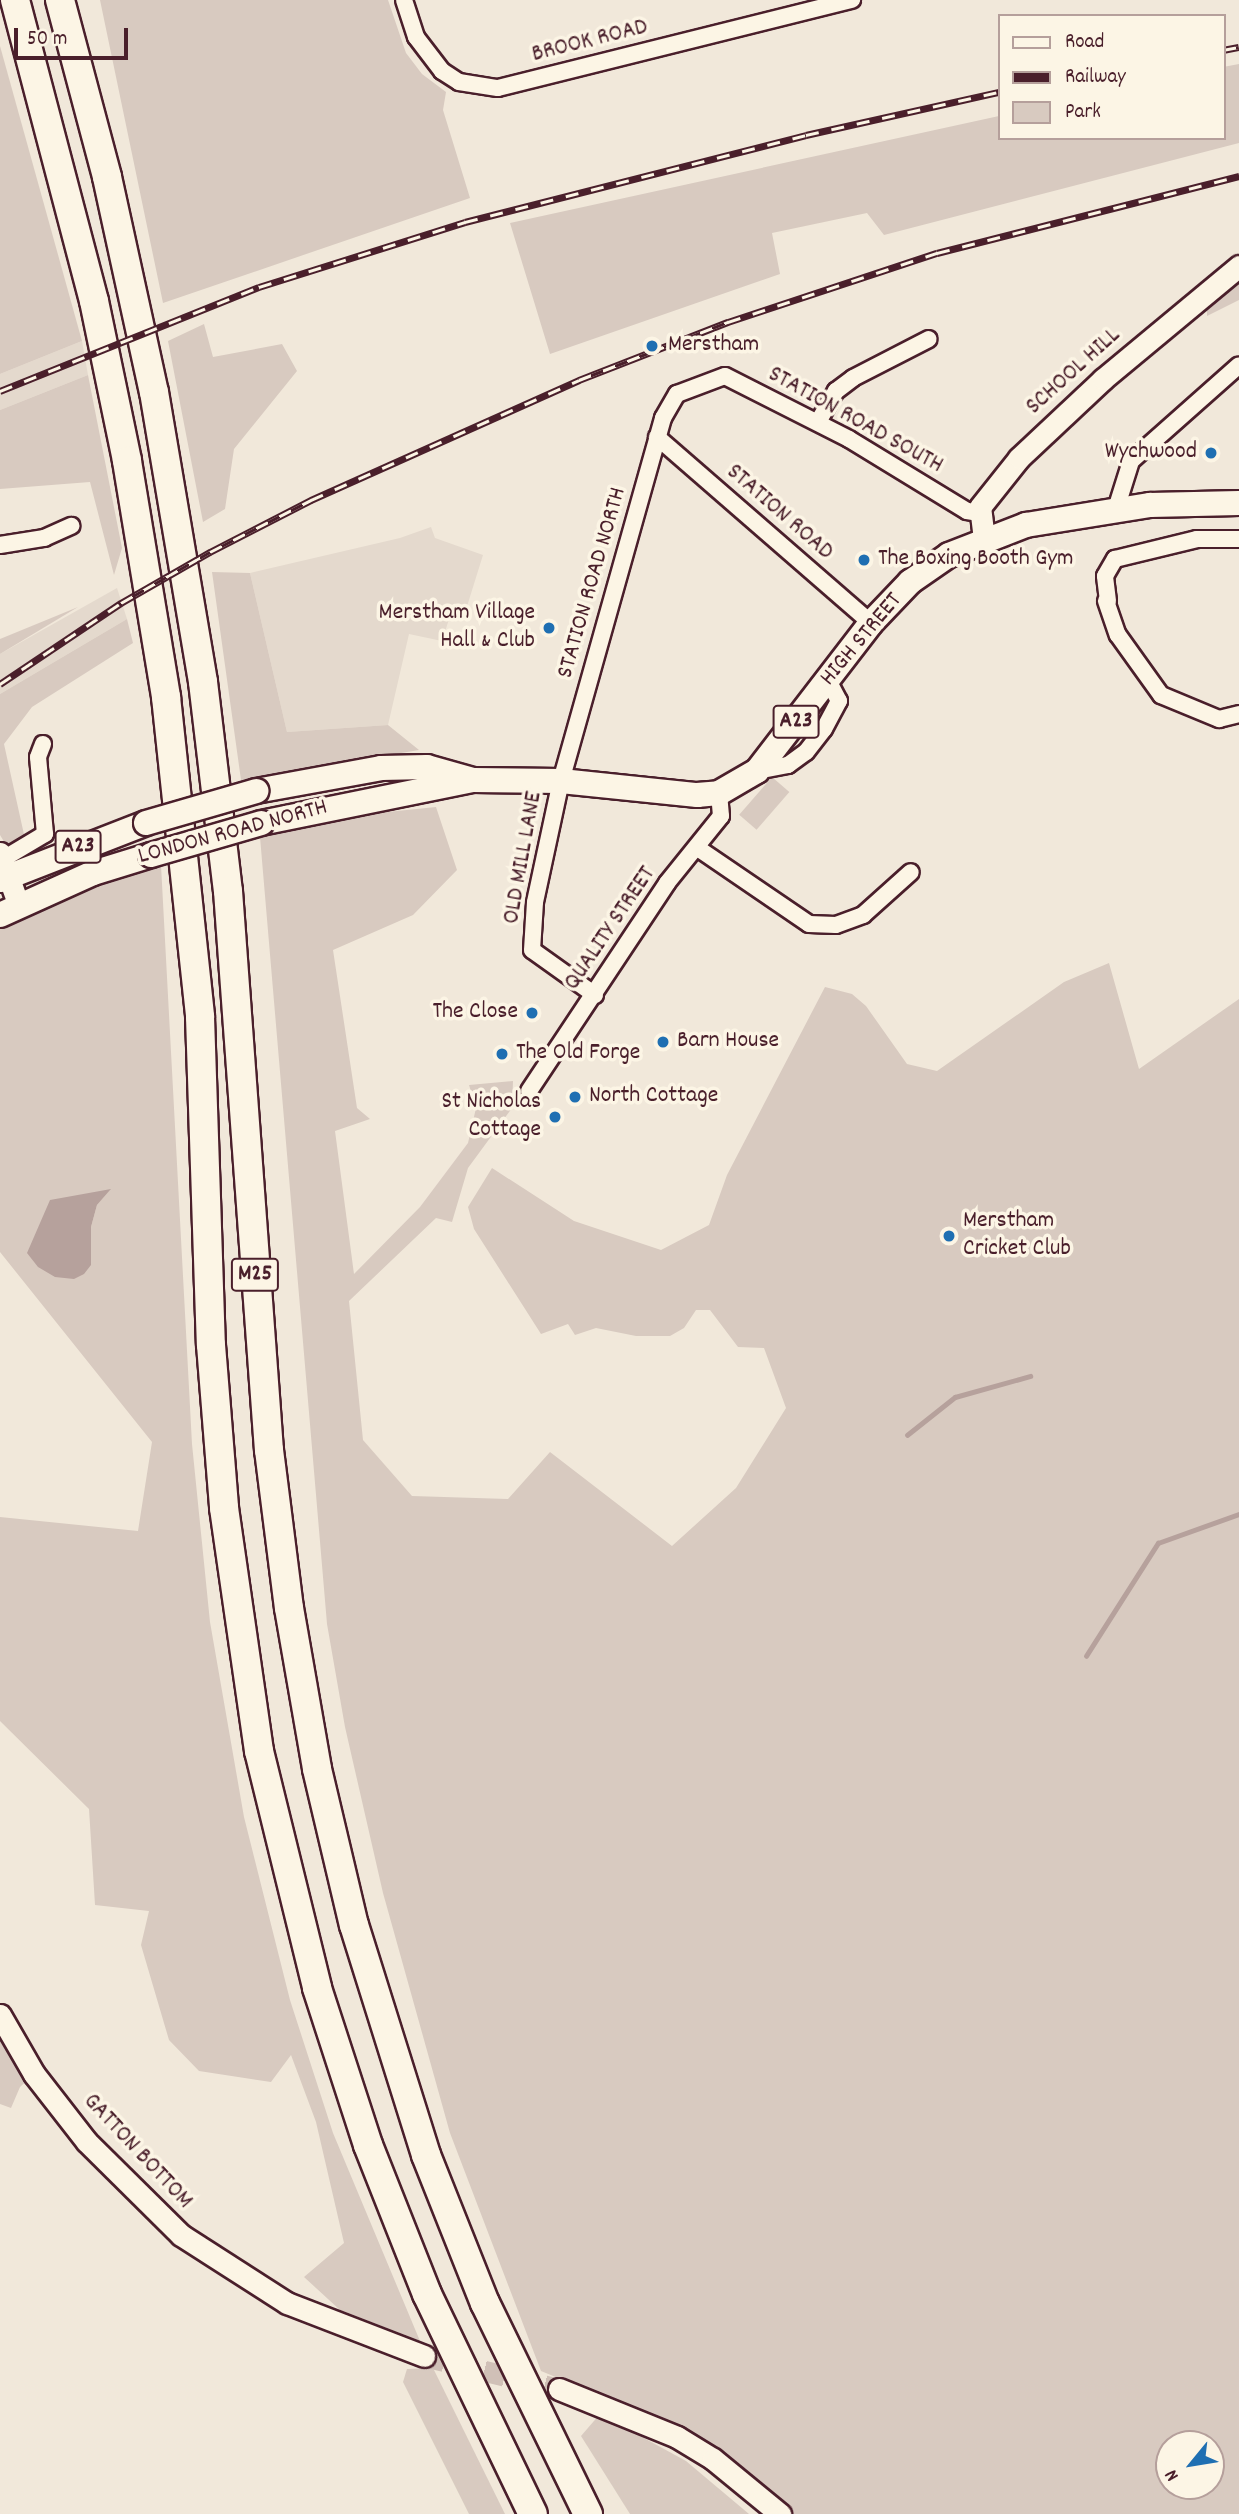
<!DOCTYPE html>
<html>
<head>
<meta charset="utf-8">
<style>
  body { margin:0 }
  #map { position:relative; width:1239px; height:2514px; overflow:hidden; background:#f1e8da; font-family:Dekko,sans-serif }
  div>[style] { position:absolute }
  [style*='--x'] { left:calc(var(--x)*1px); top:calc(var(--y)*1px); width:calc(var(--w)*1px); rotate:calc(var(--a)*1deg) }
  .built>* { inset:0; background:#e4d9cd }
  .green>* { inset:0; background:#d8cac0; transform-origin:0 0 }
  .water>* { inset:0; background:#b6a19c }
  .stream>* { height:4.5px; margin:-2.25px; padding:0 2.25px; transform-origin:2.25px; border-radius:2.25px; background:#b6a19c }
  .secondary-tunnel>* { height:21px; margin-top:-10.5px; transform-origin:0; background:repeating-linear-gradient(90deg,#d0c0b7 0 21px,transparent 0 31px) }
  .roads { filter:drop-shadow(2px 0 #4a1f2b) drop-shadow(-2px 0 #4a1f2b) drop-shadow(0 2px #4a1f2b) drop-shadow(0 -2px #4a1f2b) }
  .street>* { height:16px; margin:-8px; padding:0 8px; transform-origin:8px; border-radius:8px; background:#fcf5e5 }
  .secondary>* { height:21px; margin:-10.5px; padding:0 10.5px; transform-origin:10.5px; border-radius:10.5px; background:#fcf5e5 }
  .primary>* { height:24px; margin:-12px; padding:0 12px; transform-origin:12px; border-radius:12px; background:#fcf5e5 }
  .highway>* { height:28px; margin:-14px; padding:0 14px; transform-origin:14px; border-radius:14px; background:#fcf5e5 }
  .rail>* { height:7px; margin-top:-3.5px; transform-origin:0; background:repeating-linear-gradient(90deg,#fcf5e5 0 13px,#4a1f2b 0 26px); box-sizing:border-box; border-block:2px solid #4a1f2b }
  .bridges { filter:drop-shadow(2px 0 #4a1f2b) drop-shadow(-2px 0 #4a1f2b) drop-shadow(0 2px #4a1f2b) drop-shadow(0 -2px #4a1f2b) }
  .primary-bridge>* { height:24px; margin:-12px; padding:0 12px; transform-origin:12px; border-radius:12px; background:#fcf5e5 }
  .dots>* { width:19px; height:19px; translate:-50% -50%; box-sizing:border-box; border:4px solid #fcf5e5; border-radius:50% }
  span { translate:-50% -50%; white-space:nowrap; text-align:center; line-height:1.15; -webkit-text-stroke:7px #fcf5e5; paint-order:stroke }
  .shield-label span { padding:2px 5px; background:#fcf5e5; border:2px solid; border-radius:5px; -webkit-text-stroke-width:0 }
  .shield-label { font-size:23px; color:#4a1f2b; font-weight:700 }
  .street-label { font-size:24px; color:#4a1f2b }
  .poi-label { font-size:24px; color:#4a1f2b }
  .left { translate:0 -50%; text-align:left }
  .right { translate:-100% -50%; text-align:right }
  .legend { position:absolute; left:998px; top:14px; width:228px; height:126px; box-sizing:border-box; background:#fcf5e5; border:2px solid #b59f9b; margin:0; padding:9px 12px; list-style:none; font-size:21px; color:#4a1f2b }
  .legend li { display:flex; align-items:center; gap:14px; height:35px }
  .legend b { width:35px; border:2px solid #b59f9b }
  .north { position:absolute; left:1155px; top:2430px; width:70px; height:70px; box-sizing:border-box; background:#fcf5e5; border:2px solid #b59f9b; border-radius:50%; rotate:240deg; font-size:19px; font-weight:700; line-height:28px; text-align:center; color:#4a1f2b }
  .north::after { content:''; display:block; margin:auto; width:24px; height:32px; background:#1f6fb2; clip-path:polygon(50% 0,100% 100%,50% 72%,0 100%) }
  .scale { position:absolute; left:14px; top:28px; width:114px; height:32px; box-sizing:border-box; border:4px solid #4a1f2b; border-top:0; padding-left:9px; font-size:21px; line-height:24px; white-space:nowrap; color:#4a1f2b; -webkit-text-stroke:5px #fcf5e5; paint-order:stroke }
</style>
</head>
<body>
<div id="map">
  <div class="built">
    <div style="clip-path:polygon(82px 341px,88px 375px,0 410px,0 374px)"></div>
    <div style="clip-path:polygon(431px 527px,435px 538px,483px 555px,464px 616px,451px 613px,442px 641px,409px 634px,388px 725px,287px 732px,250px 573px,400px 538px)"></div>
    <div style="clip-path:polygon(117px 588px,127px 619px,0 694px,0 654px)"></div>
  </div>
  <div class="green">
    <div style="clip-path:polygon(100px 0,388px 0,406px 53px,422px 74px,446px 92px,443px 110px,470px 198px,163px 303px)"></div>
    <div style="clip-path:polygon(0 46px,82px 341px,0 374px)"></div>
    <div style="clip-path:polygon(1239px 64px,1239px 143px,884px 235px,867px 213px,772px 233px,780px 274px,550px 354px,510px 223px,999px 116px,999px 138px,1223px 138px,1223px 67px)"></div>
    <div style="clip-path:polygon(1239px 270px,1239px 300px,1207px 316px,1207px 307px)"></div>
    <div style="clip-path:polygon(204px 324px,213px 357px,282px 344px,297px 371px,234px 449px,225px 509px,203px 522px,168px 341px)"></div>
    <div style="clip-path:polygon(88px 375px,122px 548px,114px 575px,90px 482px,0 489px,0 410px)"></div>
    <div style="clip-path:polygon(212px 572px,250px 573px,287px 732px,388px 725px,419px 750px,241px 780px)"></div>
    <div style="clip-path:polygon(78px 607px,0 654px,0 639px)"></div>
    <div style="clip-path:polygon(127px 619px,133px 643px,32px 707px,4px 744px,25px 839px,6px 845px,0 835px,0 694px)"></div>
    <div style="left:772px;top:777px;width:23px;height:50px;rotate:41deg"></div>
    <div style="clip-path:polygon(evenodd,436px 807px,457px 870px,413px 915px,333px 950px,357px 1108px,370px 1119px,335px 1131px,354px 1274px,420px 1207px,468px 1143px,476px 1108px,469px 1085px,513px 1081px,512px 1108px,468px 1168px,452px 1222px,436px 1218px,349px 1301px,363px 1440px,412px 1496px,508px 1499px,550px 1452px,672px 1546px,736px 1488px,786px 1408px,764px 1348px,738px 1347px,710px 1310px,696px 1310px,684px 1328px,670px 1336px,636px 1336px,596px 1328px,575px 1335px,568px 1324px,541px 1334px,474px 1229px,468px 1207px,492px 1168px,574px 1221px,661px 1250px,709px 1225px,727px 1175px,825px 987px,852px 994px,866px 1006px,907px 1064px,937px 1071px,1064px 982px,1109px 963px,1139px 1069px,1239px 999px,1239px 2514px,792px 2514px,695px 2434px,541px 2371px,450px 2133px,383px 1893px,345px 1727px,327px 1624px,260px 837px,348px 816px,436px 807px,1169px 2444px,1211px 2444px,1211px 2486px,1169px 2486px,1169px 2444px)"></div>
    <div style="clip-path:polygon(evenodd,161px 865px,192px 1444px,210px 1622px,244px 1817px,290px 2000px,333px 2133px,420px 2341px,340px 2310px,304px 2277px,344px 2243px,316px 2122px,291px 2055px,271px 2082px,199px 2071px,169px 2040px,141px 1945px,149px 1911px,95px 1905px,89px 1809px,0 1721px,0 1517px,138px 1531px,152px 1442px,0 1252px,0 925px,90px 886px,161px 865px,110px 1190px,97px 1205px,91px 1227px,91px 1265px,50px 1201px,110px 1190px)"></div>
    <div style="clip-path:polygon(0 2029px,34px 2074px,20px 2087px,11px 2108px,0 2104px)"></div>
    <div style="clip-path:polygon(433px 2368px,505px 2514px,469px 2514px,403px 2382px,407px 2369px)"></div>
    <div style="clip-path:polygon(600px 2414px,686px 2461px,749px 2514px,630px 2514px,581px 2436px)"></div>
  </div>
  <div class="water">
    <div style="clip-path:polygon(111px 1189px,97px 1205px,91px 1227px,91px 1265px,84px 1274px,74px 1279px,55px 1277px,38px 1267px,27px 1253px,50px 1200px)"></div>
  </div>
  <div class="stream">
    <div style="--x:907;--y:1435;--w:61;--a:-38.4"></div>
    <div style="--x:955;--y:1397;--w:78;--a:-15.6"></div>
    <div style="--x:1086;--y:1656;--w:134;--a:-57.5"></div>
    <div style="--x:1158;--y:1543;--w:86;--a:-19.7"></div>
  </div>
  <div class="secondary-tunnel">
    <div style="--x:424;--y:2356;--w:139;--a:13.7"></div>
  </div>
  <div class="roads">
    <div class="street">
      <div style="--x:404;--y:0;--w:39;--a:72"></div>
      <div style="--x:416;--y:37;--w:43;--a:52.6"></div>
      <div style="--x:442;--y:71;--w:20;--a:33"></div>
      <div style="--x:459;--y:82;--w:39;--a:9"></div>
      <div style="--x:498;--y:88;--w:365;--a:-14"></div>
      <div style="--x:818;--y:422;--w:36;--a:-60"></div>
      <div style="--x:836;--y:391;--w:21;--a:-37"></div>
      <div style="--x:853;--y:378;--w:85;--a:-27.2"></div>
      <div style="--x:657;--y:437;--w:284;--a:41"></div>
      <div style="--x:1116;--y:509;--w:50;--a:-72.6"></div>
      <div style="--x:1131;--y:461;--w:144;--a:-41.6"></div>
      <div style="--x:0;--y:545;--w:45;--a:-9"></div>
      <div style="--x:44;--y:538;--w:30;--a:-24"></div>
      <div style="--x:1106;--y:601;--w:36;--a:71"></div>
      <div style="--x:1118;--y:635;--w:74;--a:54.4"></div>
      <div style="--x:1161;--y:695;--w:63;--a:22.5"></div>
      <div style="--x:1219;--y:719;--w:21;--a:-14"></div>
      <div style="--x:1108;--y:601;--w:25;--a:-97"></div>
      <div style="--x:1105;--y:576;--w:20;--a:-60"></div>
      <div style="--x:1115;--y:559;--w:84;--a:-13.7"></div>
      <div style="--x:1197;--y:539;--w:42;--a:0"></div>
      <div style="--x:757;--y:771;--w:32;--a:-11"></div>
      <div style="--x:788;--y:765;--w:22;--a:-36"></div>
      <div style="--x:806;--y:752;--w:29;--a:-52"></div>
      <div style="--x:824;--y:729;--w:32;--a:-62"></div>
      <div style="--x:839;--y:701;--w:24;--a:-118"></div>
      <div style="--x:699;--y:849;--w:133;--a:34.3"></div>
      <div style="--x:809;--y:924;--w:27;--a:2"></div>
      <div style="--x:836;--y:925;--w:29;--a:-20"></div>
      <div style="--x:863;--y:915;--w:64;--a:-41.9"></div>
      <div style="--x:3;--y:859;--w:49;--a:-30.8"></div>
      <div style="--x:45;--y:834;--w:77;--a:-95.2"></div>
      <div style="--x:38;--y:757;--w:14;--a:-69"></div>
      <div style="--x:595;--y:995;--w:77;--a:-144.5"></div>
      <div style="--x:532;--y:950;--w:48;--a:-86.4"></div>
      <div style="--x:535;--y:902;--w:124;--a:-77.9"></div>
      <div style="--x:561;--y:781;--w:377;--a:-74.3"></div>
      <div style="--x:663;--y:418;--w:28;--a:-60"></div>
      <div style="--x:677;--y:394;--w:51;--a:-20.6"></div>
      <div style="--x:725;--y:376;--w:139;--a:26.9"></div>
      <div style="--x:849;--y:439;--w:138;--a:31.4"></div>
      <div style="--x:967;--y:511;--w:11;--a:10"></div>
      <div style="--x:529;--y:1091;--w:250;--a:-56.4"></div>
      <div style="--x:667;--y:883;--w:86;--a:-51.1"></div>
      <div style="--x:721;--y:816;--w:23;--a:-95"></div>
    </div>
    <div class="secondary">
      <div style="--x:984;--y:539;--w:32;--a:-97"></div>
      <div style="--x:980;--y:507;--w:63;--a:-51.5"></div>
      <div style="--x:1019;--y:458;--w:115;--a:-43.2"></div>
      <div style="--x:1103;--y:379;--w:177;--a:-39.7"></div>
      <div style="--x:0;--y:853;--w:56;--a:70.3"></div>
      <div style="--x:0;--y:2015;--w:68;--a:60"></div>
      <div style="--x:34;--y:2074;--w:86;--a:52.1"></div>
      <div style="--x:87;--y:2142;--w:132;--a:44.7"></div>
      <div style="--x:181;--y:2235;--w:126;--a:32.7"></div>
      <div style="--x:287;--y:2303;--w:147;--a:21.1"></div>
      <div style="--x:559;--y:2389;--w:127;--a:22.1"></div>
      <div style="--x:677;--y:2437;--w:42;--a:31.4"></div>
      <div style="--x:713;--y:2459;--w:87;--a:39.4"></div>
    </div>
    <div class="primary">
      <div style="--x:256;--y:791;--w:127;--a:-10.4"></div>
      <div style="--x:381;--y:768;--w:46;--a:-1.2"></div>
      <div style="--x:427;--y:767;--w:48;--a:15.8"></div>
      <div style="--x:473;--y:780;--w:88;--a:0.7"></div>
      <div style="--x:561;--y:781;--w:137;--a:5.9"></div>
      <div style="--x:697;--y:795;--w:22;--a:-5"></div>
      <div style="--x:719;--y:793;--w:44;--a:-30.1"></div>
      <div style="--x:757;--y:771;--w:187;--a:-52.4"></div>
      <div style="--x:871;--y:623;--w:57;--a:-46.4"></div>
      <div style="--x:910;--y:582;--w:47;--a:-34.7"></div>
      <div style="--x:949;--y:555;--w:83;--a:-21.3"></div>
      <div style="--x:1026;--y:525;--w:126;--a:-9.2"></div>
      <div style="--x:1150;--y:505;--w:89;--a:-1.3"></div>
      <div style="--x:261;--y:823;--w:216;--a:-11.5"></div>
      <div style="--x:0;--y:880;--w:157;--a:-21.3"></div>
      <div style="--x:0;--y:915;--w:102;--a:-24.3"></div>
      <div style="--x:93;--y:873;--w:61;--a:-17.2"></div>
    </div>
    <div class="highway">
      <div style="--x:15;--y:0;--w:311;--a:75.3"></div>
      <div style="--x:94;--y:301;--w:163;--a:78.3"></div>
      <div style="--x:127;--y:461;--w:239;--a:80.6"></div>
      <div style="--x:166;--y:697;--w:322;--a:83.9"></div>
      <div style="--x:200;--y:1017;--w:328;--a:88.1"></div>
      <div style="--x:211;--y:1345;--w:164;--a:85.4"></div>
      <div style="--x:224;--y:1508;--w:246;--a:81.8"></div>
      <div style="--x:259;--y:1751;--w:244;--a:76.2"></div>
      <div style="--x:317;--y:1988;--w:165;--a:72"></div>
      <div style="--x:368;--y:2145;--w:160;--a:68.4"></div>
      <div style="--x:427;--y:2294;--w:244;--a:64.3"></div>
      <div style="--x:60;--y:0;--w:183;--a:75.1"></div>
      <div style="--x:107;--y:177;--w:220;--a:77.7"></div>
      <div style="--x:154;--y:392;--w:294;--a:80.4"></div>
      <div style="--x:203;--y:682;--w:210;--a:83.2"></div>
      <div style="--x:228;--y:891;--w:561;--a:85.81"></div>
      <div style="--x:269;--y:1450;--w:159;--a:82.8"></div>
      <div style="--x:289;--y:1608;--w:163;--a:80.1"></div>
      <div style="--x:317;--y:1769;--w:160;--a:76.7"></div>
      <div style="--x:354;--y:1925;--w:241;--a:72.6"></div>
      <div style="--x:426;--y:2155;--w:159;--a:68.3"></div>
      <div style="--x:485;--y:2303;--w:235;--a:64"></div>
    </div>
  </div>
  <div class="rail">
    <div style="--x:1223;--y:50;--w:16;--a:-11"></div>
    <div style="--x:0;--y:391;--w:279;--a:-21.9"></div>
    <div style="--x:259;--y:287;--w:216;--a:-17.5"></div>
    <div style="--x:465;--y:222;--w:352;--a:-14.3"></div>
    <div style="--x:806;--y:135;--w:198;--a:-12.6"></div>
    <div style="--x:0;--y:684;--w:146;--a:-33.8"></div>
    <div style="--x:121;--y:603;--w:103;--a:-29.8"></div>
    <div style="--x:210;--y:552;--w:114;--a:-27.2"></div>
    <div style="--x:311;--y:500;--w:294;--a:-24.1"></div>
    <div style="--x:579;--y:380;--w:160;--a:-21.3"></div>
    <div style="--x:728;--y:322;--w:220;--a:-18.3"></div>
    <div style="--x:937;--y:253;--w:312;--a:-14.3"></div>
  </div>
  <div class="bridges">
    <div class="primary-bridge">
      <div style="--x:146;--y:823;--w:115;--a:-16.2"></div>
      <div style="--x:151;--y:855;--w:115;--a:-16.2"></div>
    </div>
  </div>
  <div class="dots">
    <div style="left:652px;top:346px;background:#1f6fb2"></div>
    <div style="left:1211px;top:453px;background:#1f6fb2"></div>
    <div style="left:864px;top:560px;background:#1f6fb2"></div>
    <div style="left:549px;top:628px;background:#1f6fb2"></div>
    <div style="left:532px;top:1013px;background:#1f6fb2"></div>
    <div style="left:663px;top:1042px;background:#1f6fb2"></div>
    <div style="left:502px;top:1054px;background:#1f6fb2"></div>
    <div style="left:575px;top:1097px;background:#1f6fb2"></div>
    <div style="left:555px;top:1117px;background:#1f6fb2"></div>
    <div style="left:949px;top:1236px;background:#1f6fb2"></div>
  </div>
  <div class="shield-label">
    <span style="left:796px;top:722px">A23</span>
    <span style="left:78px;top:847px">A23</span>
    <span style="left:255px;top:1275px">M25</span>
  </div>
  <div class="street-label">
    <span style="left:590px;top:42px;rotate:-14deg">BROOK ROAD</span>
    <span style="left:1074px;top:372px;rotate:-42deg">SCHOOL HILL</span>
    <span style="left:855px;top:421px;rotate:29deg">STATION ROAD SOUTH</span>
    <span style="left:779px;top:513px;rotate:41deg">STATION ROAD</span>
    <span style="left:593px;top:583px;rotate:-74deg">STATION ROAD NORTH</span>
    <span style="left:862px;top:640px;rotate:-50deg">HIGH STREET</span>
    <span style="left:233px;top:833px;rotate:-15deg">LONDON ROAD NORTH</span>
    <span style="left:524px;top:858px;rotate:-80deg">OLD MILL LANE</span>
    <span style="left:611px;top:929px;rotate:-56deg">QUALITY STREET</span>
    <span style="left:137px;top:2152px;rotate:47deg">GATTON BOTTOM</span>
  </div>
  <div class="poi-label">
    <span class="left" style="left:668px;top:346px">Merstham</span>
    <span class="right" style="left:1197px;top:453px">Wychwood</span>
    <span class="left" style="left:878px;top:560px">The Boxing Booth Gym</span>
    <span class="right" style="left:535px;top:628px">Merstham Village<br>Hall &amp; Club</span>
    <span class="right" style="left:518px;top:1013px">The Close</span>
    <span class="left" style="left:677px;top:1042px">Barn House</span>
    <span class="left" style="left:516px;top:1054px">The Old Forge</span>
    <span class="left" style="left:589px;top:1097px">North Cottage</span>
    <span class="right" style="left:541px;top:1117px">St Nicholas<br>Cottage</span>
    <span class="left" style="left:963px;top:1236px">Merstham<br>Cricket Club</span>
  </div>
  <ul class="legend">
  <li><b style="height:9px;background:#fcf5e5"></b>Road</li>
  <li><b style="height:9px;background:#4a1f2b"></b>Railway</li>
  <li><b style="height:19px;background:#d8cac0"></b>Park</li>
  </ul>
  <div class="north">N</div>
  <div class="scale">50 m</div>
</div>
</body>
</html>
